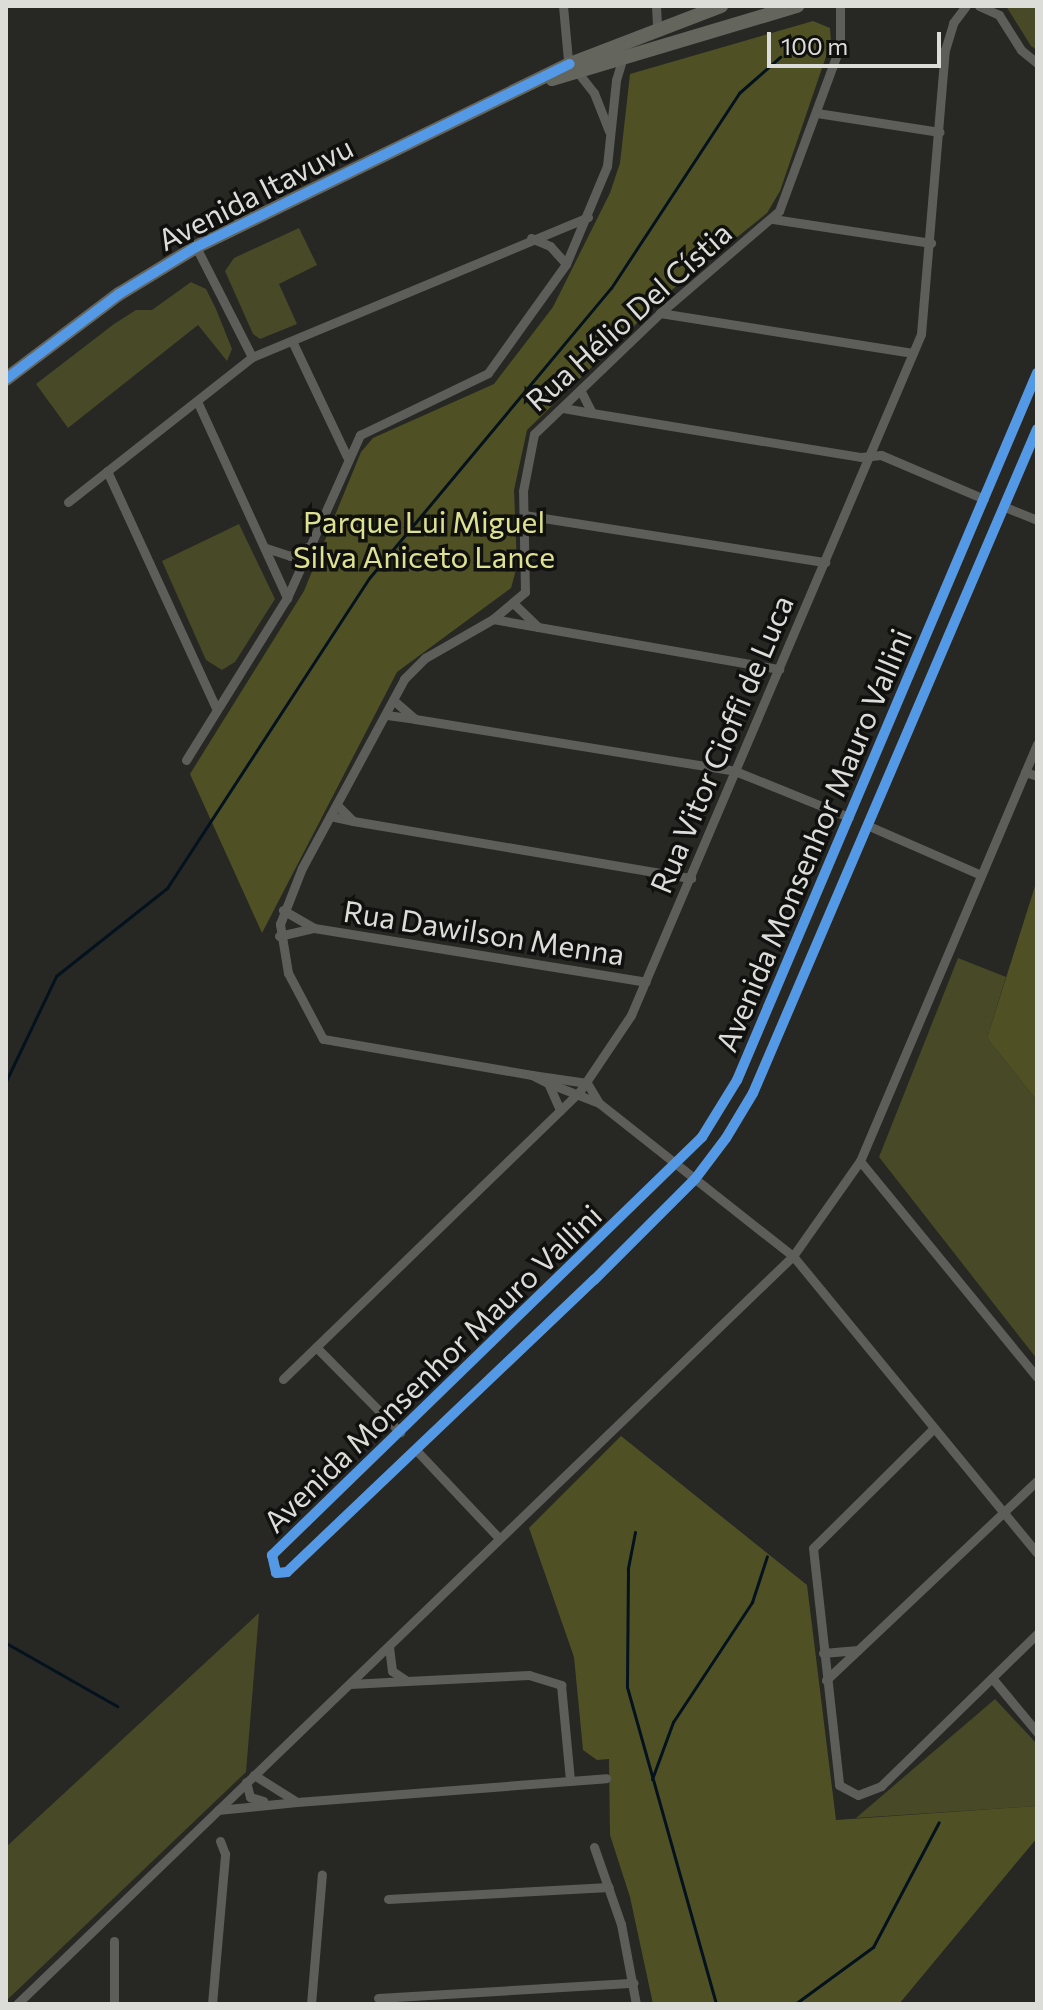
<!DOCTYPE html>
<html>
<head>
<meta charset="utf-8">
<style>
  body { margin:0 }
  #map { position:relative; width:1043px; height:2010px; overflow:hidden; background:#272724; font-family:Commissioner,sans-serif }
  div>[style] { position:absolute }
  [style*='--x'] { left:calc(var(--x)*1px); top:calc(var(--y)*1px); width:calc(var(--w)*1px); rotate:calc(var(--a)*1deg) }
  .green>* { inset:0; background:#484927 }
  .forest>* { inset:0; background:#4f5125 }
  .stream>* { height:3px; margin:-1.5px; padding:0 1.5px; transform-origin:1.5px; border-radius:1.5px; background:#04121e }
  .minor>* { height:9px; margin:-4.5px; padding:0 4.5px; transform-origin:4.5px; border-radius:4.5px; background:#5d5d5a }
  .secondary>* { height:14px; margin:-7px; padding:0 7px; transform-origin:7px; border-radius:7px; background:#64655d }
  .cycleway>* { height:10px; margin:-5px; padding:0 5px; transform-origin:5px; border-radius:5px; background:#5399e6 }
  span { translate:-50% -50%; white-space:nowrap; text-align:center; line-height:1.15; -webkit-text-stroke:7px #10100e; paint-order:stroke }
  .street-label { font-size:30px; color:#dcdcd9 }
  .park-label { font-size:30px; color:#dde191 }
  .frame { position:absolute; inset:0; border:8px solid #dcdcd9; pointer-events:none }
  .scale { position:absolute; left:767px; top:32px; width:174px; height:36px; box-sizing:border-box; border:4px solid #dcdcd9; border-top:0; padding-left:10px; font-size:24px; line-height:28px; white-space:nowrap; color:#dcdcd9; -webkit-text-stroke:6px #10100e; paint-order:stroke }
</style>
</head>
<body>
<div id="map">
  <div class="green">
    <div style="clip-path:polygon(1006px 6px,1037px 6px,1037px 50px,1031px 46px)"></div>
    <div style="clip-path:polygon(299px 228px,317px 265px,279px 284px,297px 324px,260px 339px,253px 334px,225px 271px,234px 258px)"></div>
    <div style="clip-path:polygon(191px 282px,206px 289px,216px 309px,232px 349px,227px 361px,198px 325px,68px 428px,36px 384px,114px 324px,136px 310px,152px 310px)"></div>
    <div style="clip-path:polygon(239px 524px,275px 599px,235px 662px,222px 670px,206px 660px,162px 561px)"></div>
    <div style="clip-path:polygon(958px 958px,1006px 977px,987px 1038px,1037px 1101px,1037px 1359px,879px 1157px)"></div>
    <div style="clip-path:polygon(259px 1613px,246px 1772px,6px 2001px,6px 1847px)"></div>
    <div style="clip-path:polygon(995px 1699px,1037px 1744px,1037px 1806px,856px 1818px)"></div>
  </div>
  <div class="forest">
    <div style="clip-path:polygon(813px 21px,830px 28px,831px 42px,780px 191px,767px 213px,668px 293px,527px 430px,514px 490px,517px 566px,511px 588px,397px 672px,262px 933px,190px 774px,304px 591px,361px 452px,373px 438px,494px 384px,553px 307px,610px 193px,620px 163px,630px 74px)"></div>
    <div style="clip-path:polygon(1037px 880px,1037px 1101px,987px 1038px)"></div>
    <div style="clip-path:polygon(621px 1436px,807px 1585px,836px 1820px,1037px 1806px,1037px 1838px,899px 2004px,653px 2004px,630px 1897px,610px 1835px,609px 1759px,597px 1760px,583px 1750px,574px 1657px,529px 1528px)"></div>
  </div>
  <div class="stream">
    <div style="--x:6;--y:1081;--w:116;--a:-64.5"></div>
    <div style="--x:56;--y:976;--w:142;--a:-38.4"></div>
    <div style="--x:167;--y:888;--w:371;--a:-56.9"></div>
    <div style="--x:370;--y:577;--w:376;--a:-50.2"></div>
    <div style="--x:611;--y:288;--w:233;--a:-56.7"></div>
    <div style="--x:739;--y:93;--w:55;--a:-41.3"></div>
    <div style="--x:635;--y:1532;--w:38;--a:101"></div>
    <div style="--x:628;--y:1569;--w:118;--a:90.5"></div>
    <div style="--x:627;--y:1687;--w:329;--a:74.3"></div>
    <div style="--x:6;--y:1643;--w:128;--a:29.6"></div>
    <div style="--x:652;--y:1779;--w:61;--a:-69.8"></div>
    <div style="--x:673;--y:1722;--w:144;--a:-56.6"></div>
    <div style="--x:752;--y:1602;--w:48;--a:-71.9"></div>
    <div style="--x:795;--y:2004;--w:97;--a:-36.2"></div>
    <div style="--x:873;--y:1947;--w:141;--a:-62.2"></div>
  </div>
  <div class="minor">
    <div style="--x:563;--y:6;--w:54;--a:84.7"></div>
    <div style="--x:568;--y:60;--w:42;--a:51.8"></div>
    <div style="--x:594;--y:93;--w:41;--a:68.5"></div>
    <div style="--x:656;--y:6;--w:22;--a:87"></div>
    <div style="--x:979;--y:6;--w:22;--a:24"></div>
    <div style="--x:999;--y:15;--w:41;--a:57.8"></div>
    <div style="--x:1021;--y:50;--w:21;--a:39"></div>
    <div style="--x:817;--y:113;--w:124;--a:8.8"></div>
    <div style="--x:773;--y:219;--w:160;--a:8.6"></div>
    <div style="--x:531;--y:238;--w:21;--a:23"></div>
    <div style="--x:550;--y:246;--w:24;--a:48"></div>
    <div style="--x:196;--y:247;--w:123;--a:63"></div>
    <div style="--x:660;--y:313;--w:256;--a:9"></div>
    <div style="--x:292;--y:341;--w:128;--a:64.6"></div>
    <div style="--x:1037;--y:373;--w:768;--a:112.99"></div>
    <div style="--x:737;--y:1080;--w:67;--a:121.6"></div>
    <div style="--x:702;--y:1137;--w:600;--a:135.81"></div>
    <div style="--x:272;--y:1555;--w:18;--a:77"></div>
    <div style="--x:276;--y:1573;--w:11;--a:-5"></div>
    <div style="--x:287;--y:1572;--w:424;--a:-43.6"></div>
    <div style="--x:594;--y:1280;--w:143;--a:-45"></div>
    <div style="--x:695;--y:1179;--w:51;--a:-52.9"></div>
    <div style="--x:726;--y:1138;--w:52;--a:-59"></div>
    <div style="--x:753;--y:1093;--w:722;--a:-66.84"></div>
    <div style="--x:197;--y:401;--w:217;--a:65.4"></div>
    <div style="--x:563;--y:408;--w:29;--a:10"></div>
    <div style="--x:592;--y:413;--w:25;--a:-117"></div>
    <div style="--x:592;--y:413;--w:273;--a:9.3"></div>
    <div style="--x:861;--y:457;--w:20;--a:-6"></div>
    <div style="--x:881;--y:455;--w:112;--a:23.1"></div>
    <div style="--x:107;--y:471;--w:263;--a:65.3"></div>
    <div style="--x:68;--y:502;--w:234;--a:-38.2"></div>
    <div style="--x:252;--y:357;--w:364;--a:-22.6"></div>
    <div style="--x:1005;--y:507;--w:35;--a:22"></div>
    <div style="--x:524;--y:515;--w:305;--a:8.9"></div>
    <div style="--x:266;--y:548;--w:25;--a:18"></div>
    <div style="--x:290;--y:556;--w:22;--a:-27"></div>
    <div style="--x:493;--y:619;--w:46;--a:10.1"></div>
    <div style="--x:538;--y:627;--w:32;--a:-136"></div>
    <div style="--x:538;--y:627;--w:245;--a:9.9"></div>
    <div style="--x:387;--y:715;--w:28;--a:8"></div>
    <div style="--x:415;--y:719;--w:28;--a:-139"></div>
    <div style="--x:415;--y:719;--w:324;--a:9.2"></div>
    <div style="--x:735;--y:771;--w:123;--a:22"></div>
    <div style="--x:186;--y:760;--w:191;--a:-58.1"></div>
    <div style="--x:287;--y:598;--w:179;--a:-65.9"></div>
    <div style="--x:360;--y:435;--w:142;--a:-25.8"></div>
    <div style="--x:488;--y:373;--w:134;--a:-54.4"></div>
    <div style="--x:566;--y:264;--w:106;--a:-67.3"></div>
    <div style="--x:607;--y:166;--w:86;--a:-84"></div>
    <div style="--x:616;--y:80;--w:24;--a:-73"></div>
    <div style="--x:1025;--y:772;--w:13;--a:18"></div>
    <div style="--x:330;--y:816;--w:24;--a:12"></div>
    <div style="--x:353;--y:821;--w:23;--a:-135"></div>
    <div style="--x:353;--y:821;--w:343;--a:9.6"></div>
    <div style="--x:869;--y:826;--w:122;--a:23.6"></div>
    <div style="--x:314;--y:928;--w:336;--a:9.2"></div>
    <div style="--x:279;--y:936;--w:36;--a:-13"></div>
    <div style="--x:314;--y:928;--w:36;--a:-150"></div>
    <div style="--x:532;--y:1075;--w:212;--a:-170.2"></div>
    <div style="--x:323;--y:1039;--w:75;--a:-117.9"></div>
    <div style="--x:288;--y:973;--w:50;--a:-99.3"></div>
    <div style="--x:280;--y:924;--w:60;--a:-68.6"></div>
    <div style="--x:302;--y:868;--w:215;--a:-61.6"></div>
    <div style="--x:404;--y:679;--w:30;--a:-45"></div>
    <div style="--x:425;--y:658;--w:78;--a:-29.8"></div>
    <div style="--x:493;--y:619;--w:42;--a:-40.2"></div>
    <div style="--x:525;--y:592;--w:101;--a:-91.1"></div>
    <div style="--x:523;--y:491;--w:58;--a:-79.1"></div>
    <div style="--x:534;--y:434;--w:175;--a:-43.8"></div>
    <div style="--x:660;--y:313;--w:157;--a:-40.6"></div>
    <div style="--x:779;--y:211;--w:176;--a:-69.7"></div>
    <div style="--x:840;--y:46;--w:40;--a:-90"></div>
    <div style="--x:548;--y:1083;--w:55;--a:21.4"></div>
    <div style="--x:599;--y:1103;--w:23;--a:-121"></div>
    <div style="--x:587;--y:1083;--w:56;--a:-171.7"></div>
    <div style="--x:532;--y:1075;--w:18;--a:27"></div>
    <div style="--x:548;--y:1083;--w:30;--a:66"></div>
    <div style="--x:599;--y:1103;--w:247;--a:38.3"></div>
    <div style="--x:793;--y:1256;--w:384;--a:50.6"></div>
    <div style="--x:860;--y:1161;--w:279;--a:50.7"></div>
    <div style="--x:316;--y:1347;--w:120;--a:45.3"></div>
    <div style="--x:283;--y:1379;--w:414;--a:-44.1"></div>
    <div style="--x:580;--y:1091;--w:92;--a:-56.1"></div>
    <div style="--x:631;--y:1015;--w:740;--a:-66.93"></div>
    <div style="--x:921;--y:334;--w:285;--a:-85.2"></div>
    <div style="--x:945;--y:50;--w:28;--a:-73"></div>
    <div style="--x:953;--y:23;--w:21;--a:-53"></div>
    <div style="--x:934;--y:1428;--w:170;--a:135.2"></div>
    <div style="--x:813;--y:1548;--w:238;--a:83.7"></div>
    <div style="--x:839;--y:1785;--w:21;--a:28"></div>
    <div style="--x:858;--y:1795;--w:25;--a:-21"></div>
    <div style="--x:881;--y:1786;--w:218;--a:-44.3"></div>
    <div style="--x:415;--y:1449;--w:122;--a:46.7"></div>
    <div style="--x:858;--y:1650;--w:246;--a:-43.4"></div>
    <div style="--x:823;--y:1653;--w:35;--a:-5"></div>
    <div style="--x:858;--y:1650;--w:44;--a:136.8"></div>
    <div style="--x:992;--y:1678;--w:70;--a:50.2"></div>
    <div style="--x:407;--y:1681;--w:122;--a:-2.8"></div>
    <div style="--x:529;--y:1675;--w:34;--a:17"></div>
    <div style="--x:561;--y:1685;--w:95;--a:84.6"></div>
    <div style="--x:350;--y:1684;--w:57;--a:-3"></div>
    <div style="--x:407;--y:1681;--w:18;--a:-146"></div>
    <div style="--x:392;--y:1671;--w:25;--a:-97"></div>
    <div style="--x:246;--y:1782;--w:16;--a:75"></div>
    <div style="--x:250;--y:1797;--w:14;--a:17"></div>
    <div style="--x:297;--y:1802;--w:310;--a:-4.4"></div>
    <div style="--x:218;--y:1810;--w:79;--a:-5.8"></div>
    <div style="--x:297;--y:1802;--w:51;--a:-147.9"></div>
    <div style="--x:594;--y:1847;--w:82;--a:70.7"></div>
    <div style="--x:621;--y:1924;--w:81;--a:79.4"></div>
    <div style="--x:388;--y:1899;--w:221;--a:-3.1"></div>
    <div style="--x:114;--y:1941;--w:63;--a:90"></div>
    <div style="--x:378;--y:1998;--w:256;--a:-3.4"></div>
    <div style="--x:17;--y:2004;--w:1078;--a:-43.95"></div>
    <div style="--x:793;--y:1256;--w:116;--a:-54.8"></div>
    <div style="--x:860;--y:1161;--w:453;--a:-67"></div>
    <div style="--x:212;--y:2004;--w:151;--a:-85"></div>
    <div style="--x:225;--y:1854;--w:14;--a:-111"></div>
    <div style="--x:311;--y:2004;--w:130;--a:-85.2"></div>
  </div>
  <div class="secondary">
    <div style="--x:552;--y:79;--w:256;--a:-16.6"></div>
    <div style="--x:6;--y:379;--w:141;--a:-37"></div>
    <div style="--x:119;--y:294;--w:90;--a:-31.4"></div>
    <div style="--x:196;--y:247;--w:416;--a:-26.1"></div>
    <div style="--x:570;--y:64;--w:162;--a:-21"></div>
  </div>
  <div class="cycleway">
    <div style="--x:1037;--y:373;--w:768;--a:112.99"></div>
    <div style="--x:737;--y:1080;--w:67;--a:121.6"></div>
    <div style="--x:702;--y:1137;--w:600;--a:135.81"></div>
    <div style="--x:272;--y:1555;--w:18;--a:77"></div>
    <div style="--x:276;--y:1573;--w:11;--a:-5"></div>
    <div style="--x:287;--y:1572;--w:424;--a:-43.6"></div>
    <div style="--x:594;--y:1280;--w:143;--a:-45"></div>
    <div style="--x:695;--y:1179;--w:51;--a:-52.9"></div>
    <div style="--x:726;--y:1138;--w:52;--a:-59"></div>
    <div style="--x:753;--y:1093;--w:722;--a:-66.84"></div>
    <div style="--x:6;--y:379;--w:141;--a:-37"></div>
    <div style="--x:119;--y:294;--w:90;--a:-31.4"></div>
    <div style="--x:196;--y:247;--w:416;--a:-26.1"></div>
  </div>
  <div class="street-label">
    <span style="left:255px;top:193px;rotate:-27deg">Avenida Itavuvu</span>
    <span style="left:628px;top:316px;rotate:-42deg">Rua Hélio Del Cístia</span>
    <span style="left:721px;top:744px;rotate:-67deg">Rua Vitor Cioffi de Luca</span>
    <span style="left:813px;top:840px;rotate:-67deg">Avenida Monsenhor Mauro Vallini</span>
    <span style="left:484px;top:932px;rotate:9deg">Rua Dawilson Menna</span>
    <span style="left:432px;top:1368px;rotate:-44deg">Avenida Monsenhor Mauro Vallini</span>
  </div>
  <div class="park-label">
    <span style="left:424px;top:538px">Parque Lui Miguel<br>Silva Aniceto Lance</span>
  </div>
  <div class="frame"></div>
  <div class="scale">100 m</div>
</div>
</body>
</html>
